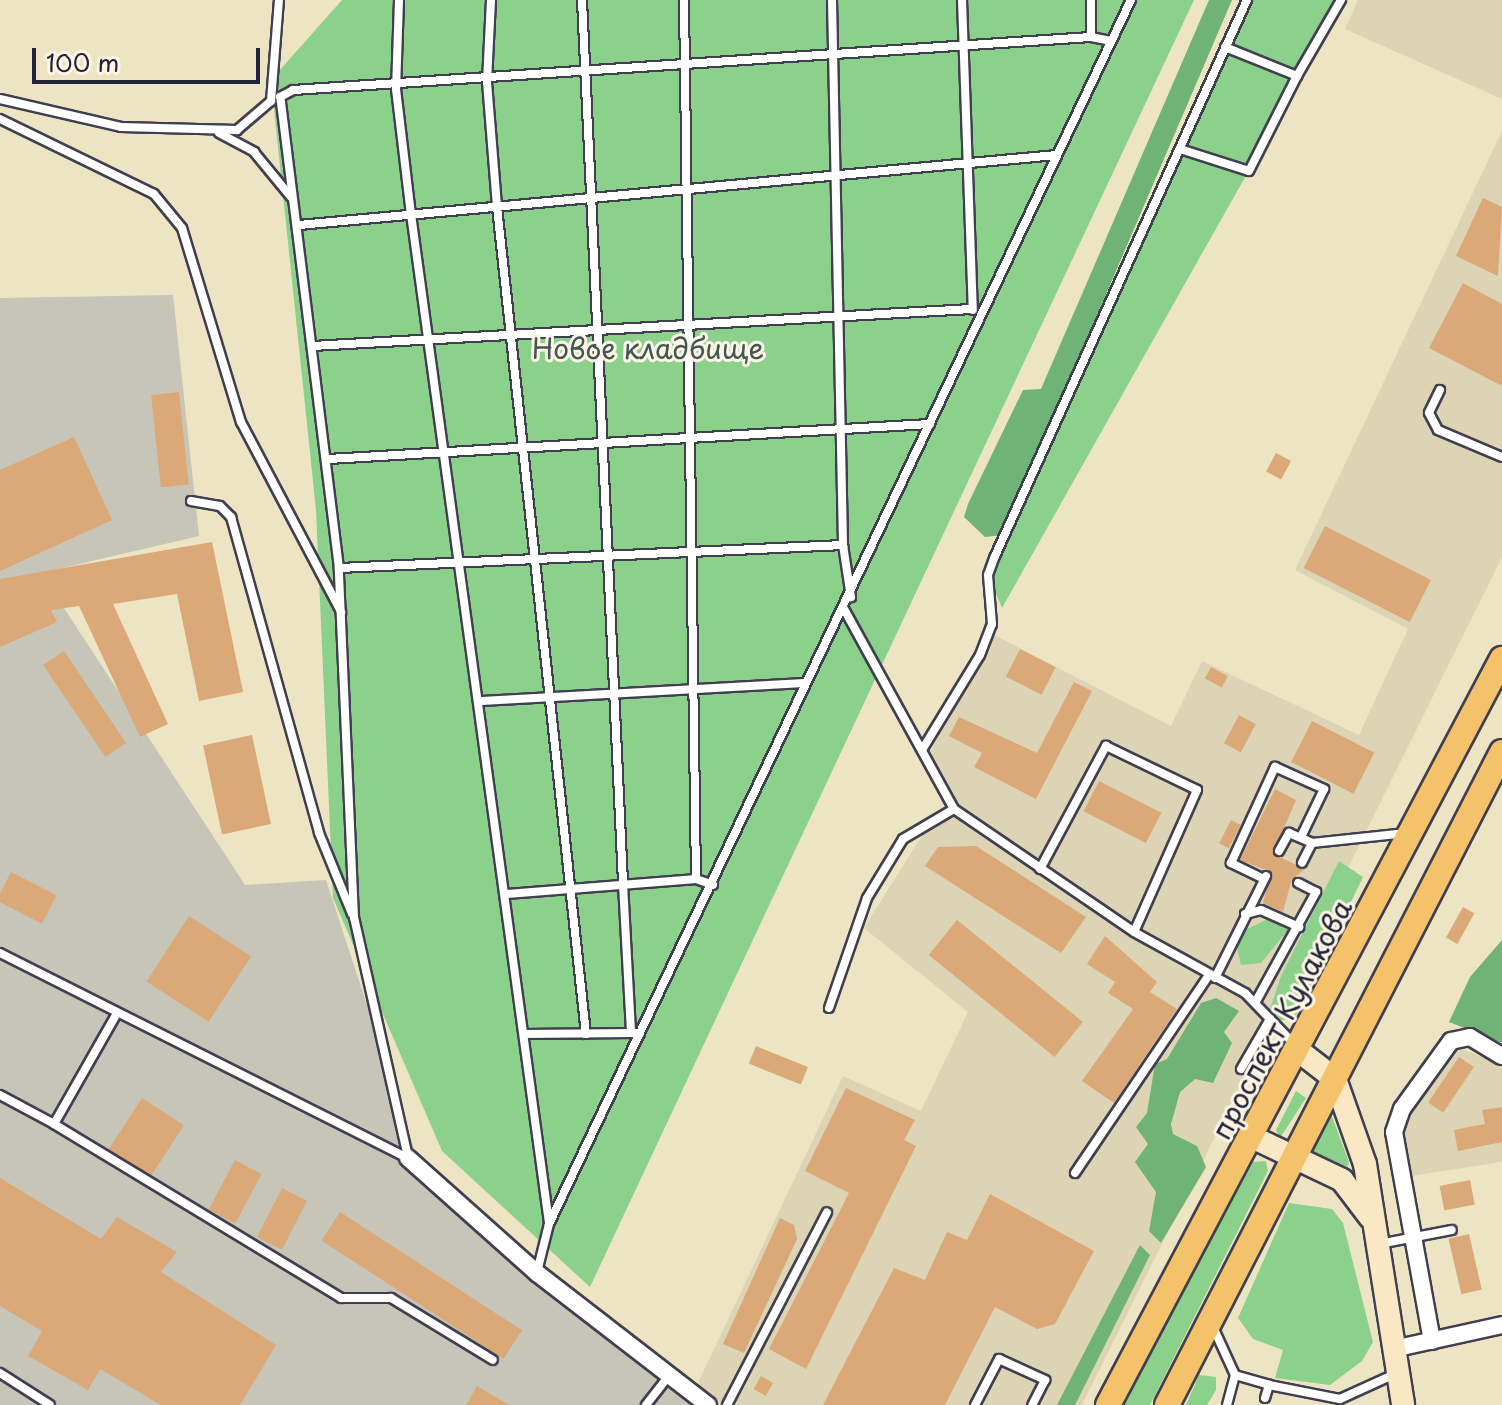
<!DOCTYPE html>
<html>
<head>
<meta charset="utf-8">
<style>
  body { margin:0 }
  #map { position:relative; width:1502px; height:1405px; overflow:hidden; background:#ede4c4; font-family:"Playpen Sans",sans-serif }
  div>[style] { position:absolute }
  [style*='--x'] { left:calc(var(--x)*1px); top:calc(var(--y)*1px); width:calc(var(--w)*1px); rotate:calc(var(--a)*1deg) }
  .built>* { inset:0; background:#dcd4b5 }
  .industrial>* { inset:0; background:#c6c5b8 }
  .green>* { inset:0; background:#8bd18b }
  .forest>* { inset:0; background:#70b377 }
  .building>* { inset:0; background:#dba878; transform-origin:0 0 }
  .roads { filter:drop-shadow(2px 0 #403f50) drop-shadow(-2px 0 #403f50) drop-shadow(0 2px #403f50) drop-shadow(0 -2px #403f50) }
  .service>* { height:8px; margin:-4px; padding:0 4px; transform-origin:4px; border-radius:4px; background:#fff }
  .minor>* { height:16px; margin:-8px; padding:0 8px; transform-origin:8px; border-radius:8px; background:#fff }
  .secondary>* { height:22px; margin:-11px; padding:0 11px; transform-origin:11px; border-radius:11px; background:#fae7c3 }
  .primary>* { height:24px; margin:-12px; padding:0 12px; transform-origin:12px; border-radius:12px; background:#f3c26a }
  span { translate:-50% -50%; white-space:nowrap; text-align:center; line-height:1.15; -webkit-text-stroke:6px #fcf5e5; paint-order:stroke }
  .park-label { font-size:28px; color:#425753 }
  .street-label { font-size:28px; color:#22223b }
  .scale { position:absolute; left:32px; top:48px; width:228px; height:36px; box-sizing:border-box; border:4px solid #22223b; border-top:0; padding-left:10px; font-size:24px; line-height:28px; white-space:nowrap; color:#22223b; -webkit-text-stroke:6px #fcf5e5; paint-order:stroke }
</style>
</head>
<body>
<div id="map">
  <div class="built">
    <div style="clip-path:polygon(1358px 0,1502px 0,1502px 99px,1345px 29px)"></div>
    <div style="clip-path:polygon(1502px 131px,1502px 557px,1082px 1405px,725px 1405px,697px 1385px,843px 1076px,921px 1111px,968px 1012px,864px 928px,926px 829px,956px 799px,930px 752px,994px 635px,1171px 726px,1202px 661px,1359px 735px,1408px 629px,1295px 570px)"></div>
    <div style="clip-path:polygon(1456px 1047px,1502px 1064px,1502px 1162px,1404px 1177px,1405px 1117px)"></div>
  </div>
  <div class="industrial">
    <div style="clip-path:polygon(173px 295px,199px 536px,41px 573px,245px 885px,326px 880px,423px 1176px,702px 1405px,0 1405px,0 298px)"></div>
  </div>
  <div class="green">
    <div style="clip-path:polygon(342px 0,1194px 0,590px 1287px,442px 1151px,333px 898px,316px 510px,271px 80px)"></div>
    <div style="clip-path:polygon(1243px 0,1345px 0,1002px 608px,984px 565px)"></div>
    <div style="clip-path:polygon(1339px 861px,1363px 877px,1294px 1020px,1277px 1020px,1270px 1009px,1281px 976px)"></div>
    <div style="clip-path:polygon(1270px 918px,1288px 930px,1261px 963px,1241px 965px,1237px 948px,1245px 930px)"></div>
    <div style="clip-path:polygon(1296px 1091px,1306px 1098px,1280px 1138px,1276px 1130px)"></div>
    <div style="clip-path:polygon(1331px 1114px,1349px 1162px,1348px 1167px,1310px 1152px)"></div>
    <div style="clip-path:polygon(1266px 1161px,1268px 1171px,1150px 1405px,1122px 1405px,1253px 1162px)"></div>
    <div style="clip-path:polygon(1289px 1203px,1332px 1209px,1343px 1223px,1373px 1342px,1362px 1361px,1330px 1385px,1275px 1378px,1283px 1350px,1253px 1339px,1238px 1318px)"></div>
    <div style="clip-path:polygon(1199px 1375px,1216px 1377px,1216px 1390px,1207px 1405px,1186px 1405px)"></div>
  </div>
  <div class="forest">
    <div style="clip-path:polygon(1209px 0,1232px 0,1003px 535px,985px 537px,964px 517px,968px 504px,1023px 390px,1041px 389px)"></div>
    <div style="clip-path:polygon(1502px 940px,1502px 1042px,1500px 1042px,1449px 1022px,1470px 977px)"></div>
    <div style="clip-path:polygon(1216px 998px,1239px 1011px,1224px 1032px,1232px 1043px,1213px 1083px,1195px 1079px,1180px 1092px,1171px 1124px,1173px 1134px,1197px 1146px,1206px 1167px,1161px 1243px,1149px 1231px,1156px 1192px,1135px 1162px,1148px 1144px,1136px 1127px,1147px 1113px,1155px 1064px,1167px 1059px,1201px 1003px)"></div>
    <div style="clip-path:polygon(1140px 1245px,1150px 1255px,1075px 1405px,1057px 1405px)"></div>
  </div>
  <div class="building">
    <div style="clip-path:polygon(1483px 198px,1502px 207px,1498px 276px,1456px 256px)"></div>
    <div style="clip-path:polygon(1463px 283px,1502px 304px,1502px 386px,1429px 348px)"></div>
    <div style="left:179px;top:392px;width:93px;height:28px;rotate:84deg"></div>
    <div style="clip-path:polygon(74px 437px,112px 520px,0 571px,0 470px)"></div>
    <div style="left:1276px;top:453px;width:17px;height:21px;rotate:28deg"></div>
    <div style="left:1325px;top:526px;width:119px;height:47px;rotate:27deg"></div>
    <div style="clip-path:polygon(212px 542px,243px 692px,199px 701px,177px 594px,113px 604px,168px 724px,140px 737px,79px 606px,51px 610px,57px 622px,0 647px,0 579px)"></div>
    <div style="left:1020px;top:649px;width:40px;height:31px;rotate:27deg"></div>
    <div style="left:64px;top:651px;width:111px;height:25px;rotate:56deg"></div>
    <div style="left:1211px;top:667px;width:19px;height:13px;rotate:28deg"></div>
    <div style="clip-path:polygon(1074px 682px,1092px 691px,1036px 799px,974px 767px,982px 753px,949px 736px,959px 717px,1037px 753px)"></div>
    <div style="left:1239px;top:715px;width:19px;height:32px;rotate:28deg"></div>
    <div style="left:1312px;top:721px;width:70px;height:46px;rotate:27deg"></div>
    <div style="left:252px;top:735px;width:91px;height:50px;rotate:78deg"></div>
    <div style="left:1099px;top:781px;width:70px;height:34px;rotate:27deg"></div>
    <div style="clip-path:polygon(1275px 789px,1296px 800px,1273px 854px,1305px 869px,1292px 879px,1283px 912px,1263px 903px,1271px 872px,1240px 860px)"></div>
    <div style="left:1231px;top:820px;width:11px;height:26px;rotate:27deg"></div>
    <div style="clip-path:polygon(976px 846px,1086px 917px,1061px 953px,925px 866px,938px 847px)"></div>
    <div style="left:11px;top:872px;width:51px;height:32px;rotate:27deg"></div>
    <div style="left:1463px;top:907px;width:13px;height:35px;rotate:29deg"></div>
    <div style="left:189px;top:916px;width:74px;height:78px;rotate:33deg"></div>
    <div style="left:957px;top:920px;width:162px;height:45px;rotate:39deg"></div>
    <div style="clip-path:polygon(1105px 936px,1157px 982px,1150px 992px,1177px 1009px,1114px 1103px,1082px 1081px,1133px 1009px,1108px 993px,1115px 982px,1087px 964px)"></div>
    <div style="left:756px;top:1046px;width:56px;height:19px;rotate:22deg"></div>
    <div style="left:1459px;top:1057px;width:18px;height:55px;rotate:34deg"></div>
    <div style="clip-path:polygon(846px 1088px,915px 1120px,904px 1140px,916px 1146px,806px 1369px,769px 1349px,849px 1193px,805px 1171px)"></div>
    <div style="left:142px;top:1098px;width:50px;height:61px;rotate:33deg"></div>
    <div style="clip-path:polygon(1502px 1107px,1502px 1142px,1458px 1151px,1454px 1130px,1485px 1124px,1482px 1110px)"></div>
    <div style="left:235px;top:1160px;width:30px;height:56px;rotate:28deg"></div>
    <div style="clip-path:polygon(0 1178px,101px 1239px,117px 1217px,177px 1252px,161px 1272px,276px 1345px,240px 1405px,161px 1405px,100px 1369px,88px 1390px,28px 1356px,42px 1331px,0 1306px)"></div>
    <div style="left:1470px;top:1180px;width:25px;height:31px;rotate:79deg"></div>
    <div style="left:282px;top:1188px;width:28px;height:55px;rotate:27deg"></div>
    <div style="clip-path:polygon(990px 1194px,1094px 1251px,1055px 1324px,1037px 1329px,995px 1307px,945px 1405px,823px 1405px,894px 1268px,925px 1280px,947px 1232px,967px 1240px)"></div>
    <div style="left:340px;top:1212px;width:217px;height:34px;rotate:33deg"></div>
    <div style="clip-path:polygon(780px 1218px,794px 1225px,797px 1239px,744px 1353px,723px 1344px)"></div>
    <div style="left:1469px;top:1234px;width:57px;height:21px;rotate:77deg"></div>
    <div style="left:761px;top:1376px;width:14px;height:15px;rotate:30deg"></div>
    <div style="clip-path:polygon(477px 1386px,509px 1405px,466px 1405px)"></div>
  </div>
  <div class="roads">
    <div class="service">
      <div style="--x:399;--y:0;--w:89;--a:91.9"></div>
      <div style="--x:396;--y:89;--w:126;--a:83.2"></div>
      <div style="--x:411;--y:214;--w:1018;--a:82.21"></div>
      <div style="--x:491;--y:0;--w:82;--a:92.8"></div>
      <div style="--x:487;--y:82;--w:125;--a:85.4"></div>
      <div style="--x:497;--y:207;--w:832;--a:83.86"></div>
      <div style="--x:582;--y:0;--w:885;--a:87.34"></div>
      <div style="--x:623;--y:884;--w:149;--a:86.9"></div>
      <div style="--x:631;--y:1033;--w:9;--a:0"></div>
      <div style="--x:684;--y:0;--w:879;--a:89.22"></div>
      <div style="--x:696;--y:879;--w:18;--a:19"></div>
      <div style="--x:832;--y:0;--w:545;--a:88.84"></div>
      <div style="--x:843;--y:545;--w:53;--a:81.3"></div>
      <div style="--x:962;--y:0;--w:310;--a:88"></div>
      <div style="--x:1091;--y:0;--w:37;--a:90"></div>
      <div style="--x:1091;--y:37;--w:20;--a:11"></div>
      <div style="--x:1225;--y:47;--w:78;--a:21.9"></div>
      <div style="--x:1297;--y:76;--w:88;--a:-59.9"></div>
      <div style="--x:0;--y:99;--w:124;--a:13"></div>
      <div style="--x:121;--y:127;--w:116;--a:1.5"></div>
      <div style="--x:237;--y:130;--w:45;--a:-40.5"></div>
      <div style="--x:271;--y:101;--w:101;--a:-85.5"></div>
      <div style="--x:0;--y:119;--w:171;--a:26"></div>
      <div style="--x:154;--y:194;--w:44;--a:50.5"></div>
      <div style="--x:182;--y:228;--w:203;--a:73.1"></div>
      <div style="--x:241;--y:422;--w:215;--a:62.2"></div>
      <div style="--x:219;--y:133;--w:40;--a:28"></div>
      <div style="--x:254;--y:152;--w:58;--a:50.6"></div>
      <div style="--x:1180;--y:149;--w:72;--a:17.7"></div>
      <div style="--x:1249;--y:171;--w:106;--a:-63.2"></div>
      <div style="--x:299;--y:225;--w:760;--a:-5.28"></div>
      <div style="--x:312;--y:346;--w:660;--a:-3.21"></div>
      <div style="--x:1440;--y:390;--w:25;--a:116"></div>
      <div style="--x:1429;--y:413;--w:19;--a:62"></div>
      <div style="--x:1438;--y:430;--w:69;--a:22.9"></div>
      <div style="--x:328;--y:459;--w:603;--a:-3.33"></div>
      <div style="--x:191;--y:501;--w:29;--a:10"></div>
      <div style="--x:220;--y:506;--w:16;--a:45"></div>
      <div style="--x:231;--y:517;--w:328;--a:74.4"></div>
      <div style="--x:319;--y:833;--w:87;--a:67.8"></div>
      <div style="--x:339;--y:568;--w:505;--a:-2.61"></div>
      <div style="--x:844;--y:609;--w:228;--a:61.2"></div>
      <div style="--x:481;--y:701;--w:324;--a:-3.2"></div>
      <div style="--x:922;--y:750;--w:111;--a:-58.6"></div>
      <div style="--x:980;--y:655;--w:33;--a:-69"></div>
      <div style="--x:992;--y:624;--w:49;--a:-94.7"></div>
      <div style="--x:988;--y:575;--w:20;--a:-70"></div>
      <div style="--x:995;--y:556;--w:610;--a:-65.62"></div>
      <div style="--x:1312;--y:843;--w:95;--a:-6.1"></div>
      <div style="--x:1279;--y:851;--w:21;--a:-61"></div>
      <div style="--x:1289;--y:833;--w:25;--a:23"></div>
      <div style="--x:1312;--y:843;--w:22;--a:117"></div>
      <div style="--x:1040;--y:869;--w:140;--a:-61.8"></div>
      <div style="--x:1106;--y:746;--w:101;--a:25.8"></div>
      <div style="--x:1197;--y:790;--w:155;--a:113.9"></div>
      <div style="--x:1264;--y:879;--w:37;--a:-154"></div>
      <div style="--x:1231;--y:863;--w:106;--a:-65.4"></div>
      <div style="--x:1275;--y:767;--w:54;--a:24.2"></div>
      <div style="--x:1324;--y:789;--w:53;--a:115.6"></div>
      <div style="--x:507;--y:894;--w:190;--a:-4.5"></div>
      <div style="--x:1245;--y:914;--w:16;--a:-14"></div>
      <div style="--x:1261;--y:910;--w:42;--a:24.1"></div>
      <div style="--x:0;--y:953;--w:457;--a:26.7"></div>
      <div style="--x:1215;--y:978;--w:114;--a:-63.4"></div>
      <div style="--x:1255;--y:1003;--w:127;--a:-61.2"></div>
      <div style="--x:1316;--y:892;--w:20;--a:-153"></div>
      <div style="--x:829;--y:1008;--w:116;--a:-70.9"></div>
      <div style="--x:867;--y:898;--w:69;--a:-58.6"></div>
      <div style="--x:903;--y:839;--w:59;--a:-30.5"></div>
      <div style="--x:954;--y:809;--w:218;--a:34.3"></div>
      <div style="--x:1134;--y:932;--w:127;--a:28.8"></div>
      <div style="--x:1245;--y:993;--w:72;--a:46.1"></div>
      <div style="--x:525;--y:1034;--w:106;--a:-0.5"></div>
      <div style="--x:1241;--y:1069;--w:58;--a:-59.9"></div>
      <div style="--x:0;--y:1095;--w:61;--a:28.2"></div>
      <div style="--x:54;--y:1124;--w:128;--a:-60.4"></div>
      <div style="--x:54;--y:1124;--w:336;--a:31.2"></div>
      <div style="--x:341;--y:1298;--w:50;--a:0"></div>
      <div style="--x:391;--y:1298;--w:119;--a:31.3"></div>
      <div style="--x:408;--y:1157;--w:245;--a:-102.7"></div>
      <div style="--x:354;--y:918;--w:350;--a:-92.5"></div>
      <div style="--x:339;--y:568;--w:475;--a:-97.1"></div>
      <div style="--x:280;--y:97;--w:15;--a:-28"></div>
      <div style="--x:293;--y:90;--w:800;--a:-3.8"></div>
      <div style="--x:1075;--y:1173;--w:239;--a:-55.9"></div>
      <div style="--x:1379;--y:1244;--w:74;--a:-10.9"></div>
      <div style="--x:537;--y:1272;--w:49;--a:-76"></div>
      <div style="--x:549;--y:1224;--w:1355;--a:-64.57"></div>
      <div style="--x:1213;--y:1327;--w:53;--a:65.4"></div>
      <div style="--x:1235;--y:1375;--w:35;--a:16"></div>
      <div style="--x:1269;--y:1385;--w:72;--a:11.2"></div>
      <div style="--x:1340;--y:1399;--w:63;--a:-24.5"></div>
      <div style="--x:0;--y:1373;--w:59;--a:32.6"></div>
      <div style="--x:1265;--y:1398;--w:14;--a:-73"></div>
      <div style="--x:646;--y:1405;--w:37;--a:-52"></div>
      <div style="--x:727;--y:1405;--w:217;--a:-62.6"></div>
      <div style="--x:975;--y:1405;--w:52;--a:-62.4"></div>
      <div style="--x:999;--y:1359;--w:51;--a:24.5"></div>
      <div style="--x:1045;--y:1380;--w:28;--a:117"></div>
      <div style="--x:1227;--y:1405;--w:31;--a:-75"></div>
    </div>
    <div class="minor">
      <div style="--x:408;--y:1158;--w:173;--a:41.7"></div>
      <div style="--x:537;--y:1273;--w:216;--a:37.7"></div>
      <div style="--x:1432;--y:1341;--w:212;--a:-100.3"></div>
      <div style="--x:1394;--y:1132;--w:24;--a:-71"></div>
      <div style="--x:1402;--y:1109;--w:84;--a:-54.2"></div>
      <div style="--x:1451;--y:1041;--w:19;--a:-12"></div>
      <div style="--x:1470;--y:1037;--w:37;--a:31"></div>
      <div style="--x:1393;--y:1349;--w:112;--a:-12.4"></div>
    </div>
    <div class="secondary">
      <div style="--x:1299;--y:1051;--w:46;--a:37.9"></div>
      <div style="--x:1335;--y:1079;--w:90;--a:70.6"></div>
      <div style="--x:1365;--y:1164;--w:244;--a:81"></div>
      <div style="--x:1252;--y:1137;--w:100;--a:25.5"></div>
      <div style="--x:1342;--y:1180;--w:46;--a:52.9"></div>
    </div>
    <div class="primary">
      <div style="--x:1108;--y:1405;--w:844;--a:-62.16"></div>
      <div style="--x:1167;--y:1405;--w:734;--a:-62.84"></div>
    </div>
  </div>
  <div class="park-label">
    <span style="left:648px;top:348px">Новое кладбище</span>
  </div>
  <div class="street-label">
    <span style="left:1281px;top:1019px;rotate:-62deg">проспект Кулакова</span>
  </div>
  <div class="scale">100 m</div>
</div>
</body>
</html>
